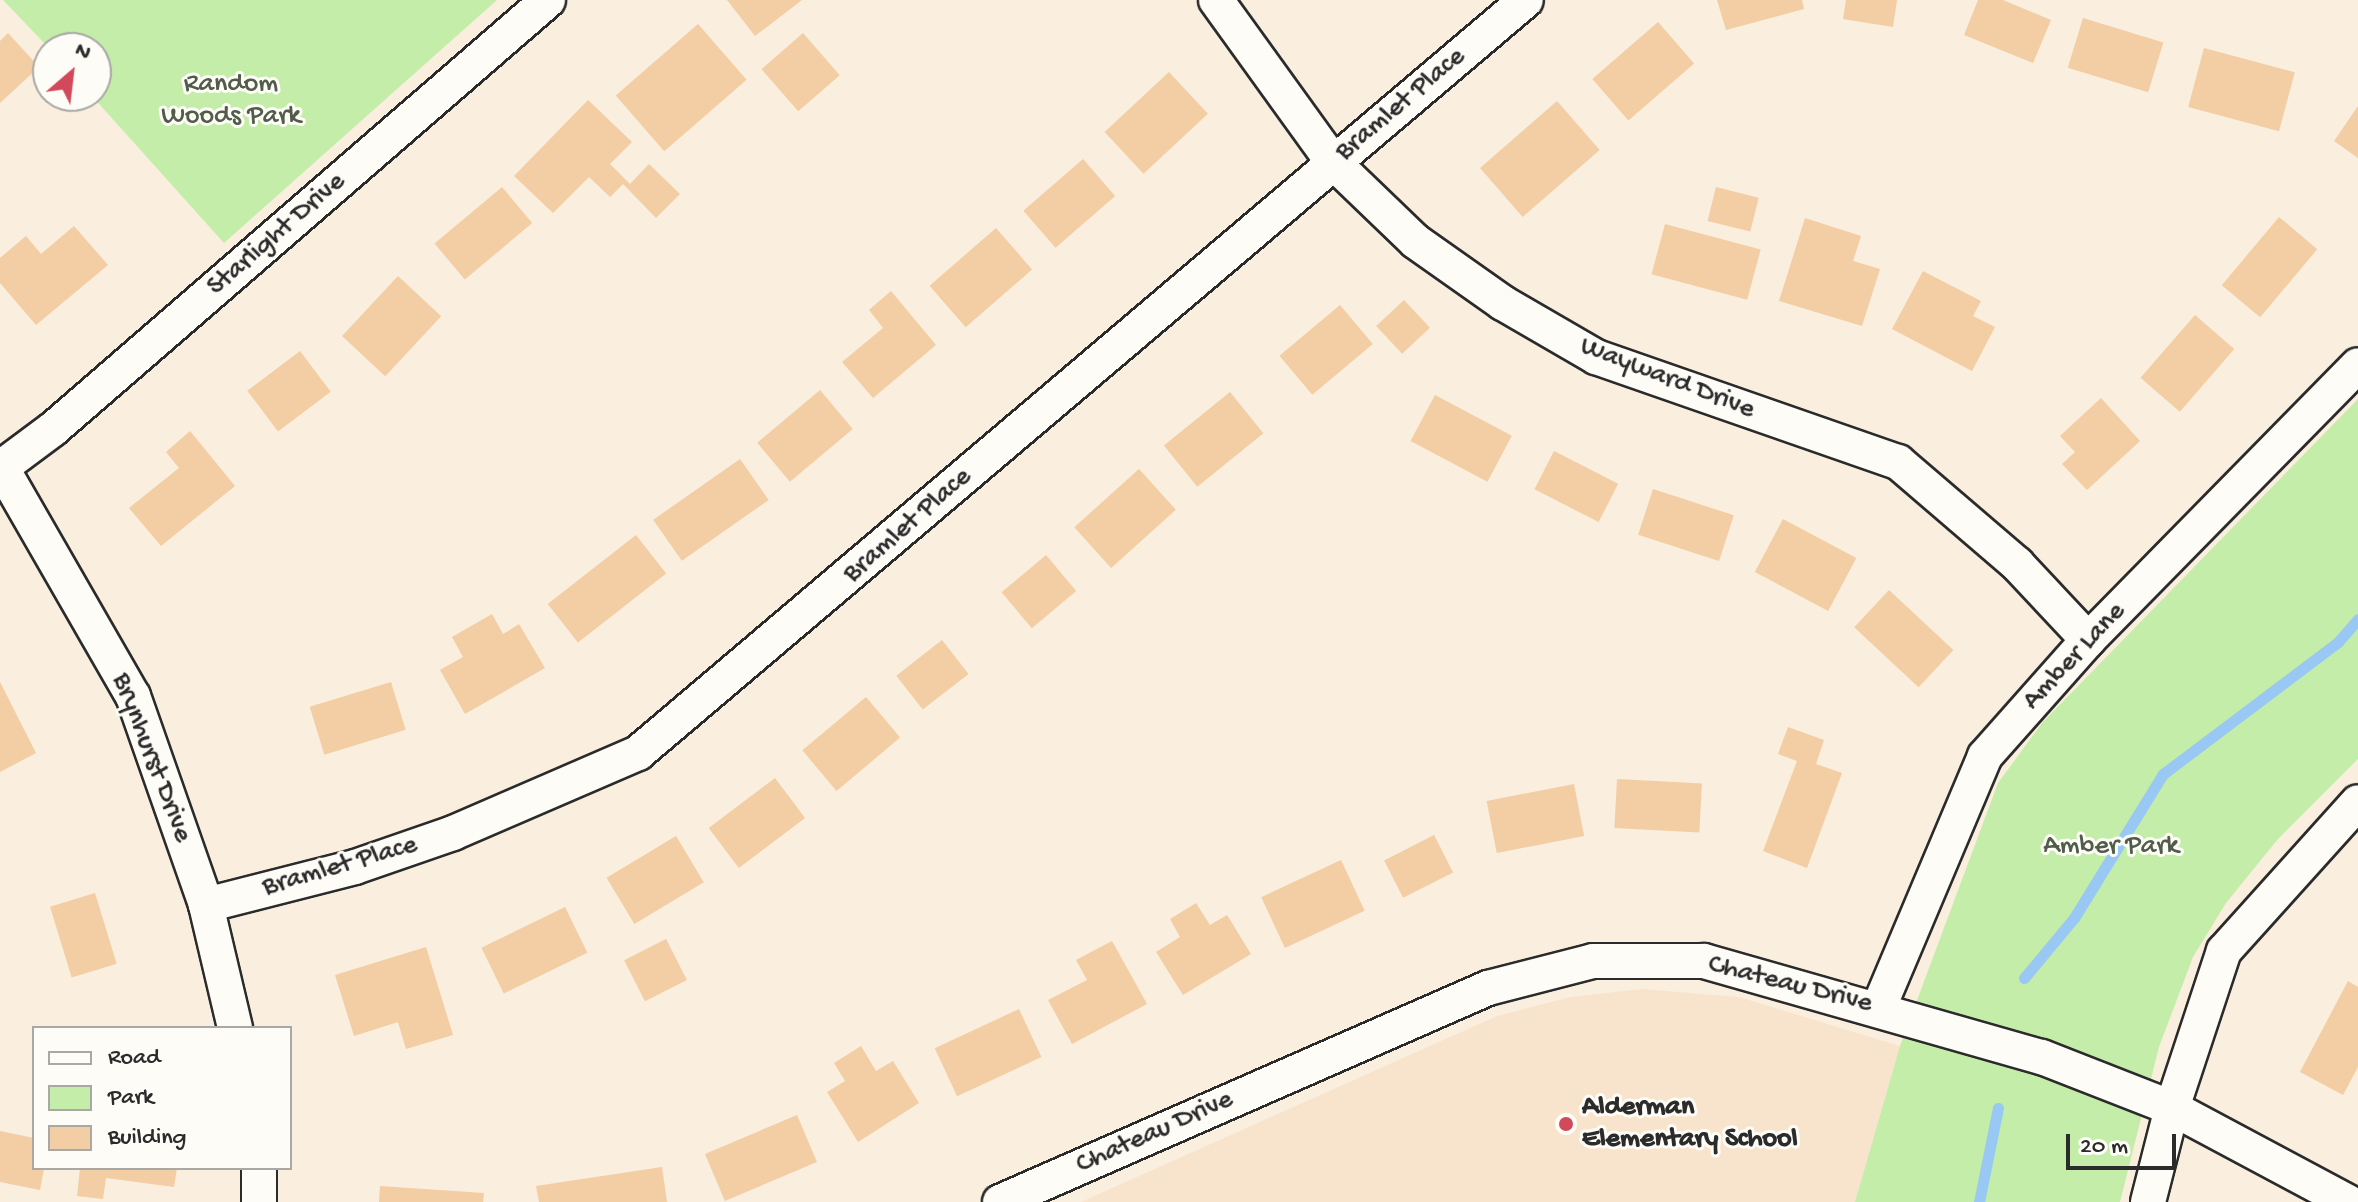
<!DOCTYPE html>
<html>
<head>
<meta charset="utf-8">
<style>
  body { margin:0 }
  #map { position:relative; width:2358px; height:1202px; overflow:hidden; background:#faeede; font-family:"Gochi Hand",sans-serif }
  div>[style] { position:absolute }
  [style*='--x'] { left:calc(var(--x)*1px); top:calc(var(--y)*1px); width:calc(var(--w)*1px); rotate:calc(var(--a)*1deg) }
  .built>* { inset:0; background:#f8e4cc }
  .green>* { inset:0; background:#c3eda8 }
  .stream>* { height:11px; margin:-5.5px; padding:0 5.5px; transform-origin:5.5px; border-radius:5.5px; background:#98c8f3 }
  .building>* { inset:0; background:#f3cda3; transform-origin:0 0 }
  .roads { filter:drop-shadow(2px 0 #2b2b2b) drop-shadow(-2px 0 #2b2b2b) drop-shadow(0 2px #2b2b2b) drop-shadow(0 -2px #2b2b2b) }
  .minor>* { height:34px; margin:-17px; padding:0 17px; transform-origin:17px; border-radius:17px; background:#fdfcf7 }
  .dots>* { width:22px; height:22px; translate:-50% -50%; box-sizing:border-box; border:4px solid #fdfcf7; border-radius:50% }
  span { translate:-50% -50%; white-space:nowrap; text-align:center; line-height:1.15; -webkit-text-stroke:6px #fdfcf7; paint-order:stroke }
  .park-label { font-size:28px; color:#515c4a }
  .street-label { font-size:28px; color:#2b2b2b }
  .poi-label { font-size:28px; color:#2b2b2b; font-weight:700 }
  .left { translate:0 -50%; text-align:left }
  .legend { position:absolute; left:32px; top:1026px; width:260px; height:144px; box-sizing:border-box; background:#fdfcf7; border:2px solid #a9a8a5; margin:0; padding:10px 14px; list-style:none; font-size:24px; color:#2b2b2b }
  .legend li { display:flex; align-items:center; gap:16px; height:40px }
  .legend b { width:40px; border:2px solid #a9a8a5 }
  .north { position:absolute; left:32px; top:32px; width:80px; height:80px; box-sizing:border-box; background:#fdfcf7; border:2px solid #a9a8a5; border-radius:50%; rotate:28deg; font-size:22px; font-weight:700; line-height:32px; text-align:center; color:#2b2b2b }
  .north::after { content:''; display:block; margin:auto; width:28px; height:36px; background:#d1495b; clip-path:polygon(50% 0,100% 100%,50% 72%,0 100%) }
  .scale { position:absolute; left:2066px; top:1134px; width:110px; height:36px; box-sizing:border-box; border:4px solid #2b2b2b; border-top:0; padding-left:10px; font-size:24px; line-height:28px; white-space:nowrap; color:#2b2b2b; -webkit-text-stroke:6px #fdfcf7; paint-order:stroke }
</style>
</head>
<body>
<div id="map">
  <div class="built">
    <div style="clip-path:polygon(1642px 989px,1739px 997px,1900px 1046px,1855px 1202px,1081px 1202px,1497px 1016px,1570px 997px)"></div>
  </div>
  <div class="green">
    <div style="clip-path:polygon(3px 0,497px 0,224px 243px,92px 96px,96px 96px,96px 48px,49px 48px)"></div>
    <div style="clip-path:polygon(2358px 399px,2358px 759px,2278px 839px,2226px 903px,2193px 957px,2159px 1047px,2120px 1202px,1855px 1202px,1900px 1046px,1998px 783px,2042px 723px)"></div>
  </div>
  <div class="stream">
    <div style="--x:2024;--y:978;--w:78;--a:-50.2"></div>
    <div style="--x:2074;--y:918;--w:169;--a:-58.3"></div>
    <div style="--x:2163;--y:774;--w:219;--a:-37"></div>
    <div style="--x:2338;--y:642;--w:30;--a:-49"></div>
    <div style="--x:1979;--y:1202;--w:96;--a:-78.6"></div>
  </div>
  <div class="building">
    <div style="clip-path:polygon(727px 0,802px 0,755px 36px)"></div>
    <div style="clip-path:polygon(1717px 0,1802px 0,1804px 9px,1726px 30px)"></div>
    <div style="clip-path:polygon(1846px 0,1897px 0,1893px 27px,1843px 19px)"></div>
    <div style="clip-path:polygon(1978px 0,2003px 0,2051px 20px,2033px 63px,1964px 35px)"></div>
    <div style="left:2083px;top:18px;width:84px;height:52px;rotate:17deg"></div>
    <div style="left:1658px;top:22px;width:55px;height:87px;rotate:49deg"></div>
    <div style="left:698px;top:24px;width:74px;height:109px;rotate:49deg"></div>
    <div style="clip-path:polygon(8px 33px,39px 67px,0 103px,0 41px)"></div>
    <div style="left:803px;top:33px;width:56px;height:55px;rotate:49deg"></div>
    <div style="left:2204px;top:48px;width:94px;height:61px;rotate:15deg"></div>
    <div style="left:1169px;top:72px;width:57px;height:88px;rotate:47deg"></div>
    <div style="clip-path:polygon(588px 100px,632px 142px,610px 164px,630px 184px,649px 164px,680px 194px,656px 218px,623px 184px,610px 197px,589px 177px,553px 213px,514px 176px)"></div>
    <div style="left:1557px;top:101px;width:65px;height:102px;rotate:49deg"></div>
    <div style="clip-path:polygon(2358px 106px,2358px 158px,2334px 141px)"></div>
    <div style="left:1083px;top:159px;width:49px;height:79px;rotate:49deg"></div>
    <div style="left:502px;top:187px;width:47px;height:88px;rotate:50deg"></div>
    <div style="left:1716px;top:187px;width:44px;height:35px;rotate:14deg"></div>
    <div style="left:2279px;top:217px;width:50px;height:89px;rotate:40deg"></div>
    <div style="clip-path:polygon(1805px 218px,1861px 236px,1853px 261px,1880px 269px,1862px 326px,1779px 301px)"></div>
    <div style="left:1665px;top:224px;width:99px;height:52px;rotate:15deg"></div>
    <div style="clip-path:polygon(74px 226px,108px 265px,36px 325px,0 283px,0 258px,26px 236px,41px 254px)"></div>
    <div style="left:996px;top:228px;width:55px;height:88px;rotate:49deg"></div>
    <div style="clip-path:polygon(1923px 271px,1981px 301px,1973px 316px,1995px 327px,1972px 371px,1892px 329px)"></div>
    <div style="left:398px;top:276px;width:59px;height:82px;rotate:43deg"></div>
    <div style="clip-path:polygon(891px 291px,936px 345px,873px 398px,842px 362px,883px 328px,869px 310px)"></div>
    <div style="left:1404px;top:300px;width:38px;height:38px;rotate:47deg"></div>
    <div style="left:1340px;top:305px;width:51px;height:79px;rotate:50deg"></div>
    <div style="left:2195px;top:315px;width:52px;height:83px;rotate:41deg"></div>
    <div style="left:300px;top:351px;width:51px;height:66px;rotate:53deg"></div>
    <div style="left:820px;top:390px;width:51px;height:82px;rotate:50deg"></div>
    <div style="left:1230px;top:392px;width:53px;height:85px;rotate:51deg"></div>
    <div style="left:1435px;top:395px;width:87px;height:52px;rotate:28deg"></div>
    <div style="clip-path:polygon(2101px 398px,2140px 441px,2087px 490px,2062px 464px,2075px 452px,2060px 436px)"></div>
    <div style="clip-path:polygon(190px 431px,235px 486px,161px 546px,129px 508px,179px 468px,166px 452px)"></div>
    <div style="left:1554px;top:451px;width:72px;height:43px;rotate:27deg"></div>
    <div style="left:740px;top:459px;width:50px;height:106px;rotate:55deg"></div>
    <div style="left:1139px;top:469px;width:55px;height:87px;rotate:48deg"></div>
    <div style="left:1653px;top:489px;width:85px;height:48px;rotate:18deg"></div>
    <div style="left:1783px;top:519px;width:83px;height:60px;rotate:28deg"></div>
    <div style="left:636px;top:535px;width:49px;height:112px;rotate:52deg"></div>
    <div style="left:1046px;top:555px;width:47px;height:58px;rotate:50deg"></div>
    <div style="left:1889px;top:590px;width:88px;height:51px;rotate:43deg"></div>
    <div style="clip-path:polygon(492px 614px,503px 634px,519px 624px,545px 668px,465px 714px,440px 670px,463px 657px,452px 637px)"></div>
    <div style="left:942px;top:640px;width:43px;height:58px;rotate:52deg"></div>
    <div style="clip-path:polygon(0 682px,36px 753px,0 772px)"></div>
    <div style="left:391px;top:682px;width:50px;height:85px;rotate:73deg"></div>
    <div style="left:866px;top:697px;width:53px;height:83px;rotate:50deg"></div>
    <div style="clip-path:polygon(1788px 727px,1824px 740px,1816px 764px,1842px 773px,1807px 868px,1763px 851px,1797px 761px,1778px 754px)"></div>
    <div style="left:775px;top:778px;width:50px;height:83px;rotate:53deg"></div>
    <div style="left:1617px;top:779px;width:85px;height:49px;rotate:3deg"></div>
    <div style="left:1574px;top:784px;width:53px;height:89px;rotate:79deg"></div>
    <div style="left:1434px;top:835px;width:42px;height:56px;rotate:63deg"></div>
    <div style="left:676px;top:836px;width:54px;height:81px;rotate:59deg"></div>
    <div style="left:1341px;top:860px;width:56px;height:88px;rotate:65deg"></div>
    <div style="left:95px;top:893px;width:74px;height:47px;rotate:73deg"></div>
    <div style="clip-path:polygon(1196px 903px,1210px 925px,1227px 915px,1251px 954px,1183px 995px,1156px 952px,1180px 937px,1170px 919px)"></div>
    <div style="left:565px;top:907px;width:51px;height:93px;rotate:64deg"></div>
    <div style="left:666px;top:939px;width:46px;height:47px;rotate:63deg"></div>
    <div style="clip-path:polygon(1112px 941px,1147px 1004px,1072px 1044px,1048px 1000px,1087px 980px,1076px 960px)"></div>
    <div style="clip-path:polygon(426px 947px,453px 1035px,406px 1049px,398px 1022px,354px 1036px,335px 975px)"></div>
    <div style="clip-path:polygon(2348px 981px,2358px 987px,2358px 1067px,2343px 1095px,2300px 1072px)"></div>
    <div style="left:1019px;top:1009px;width:53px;height:93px;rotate:65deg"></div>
    <div style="clip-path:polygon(861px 1046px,876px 1071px,893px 1061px,919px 1103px,858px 1142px,827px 1092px,845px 1081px,834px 1063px)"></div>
    <div style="left:797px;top:1115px;width:51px;height:100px;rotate:67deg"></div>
    <div style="clip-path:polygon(0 1131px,34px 1138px,34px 1168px,44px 1168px,40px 1190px,0 1182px)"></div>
    <div style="clip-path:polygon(662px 1167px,667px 1202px,539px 1202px,536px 1186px)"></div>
    <div style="clip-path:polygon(80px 1168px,177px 1168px,174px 1187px,106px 1178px,103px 1199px,77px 1196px)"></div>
    <div style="clip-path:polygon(380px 1186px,484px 1193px,483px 1202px,379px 1202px)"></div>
  </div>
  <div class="roads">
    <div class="minor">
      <div style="--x:1216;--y:0;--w:200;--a:54.2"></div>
      <div style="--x:1333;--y:162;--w:114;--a:43.9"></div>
      <div style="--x:1415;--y:241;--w:108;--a:35.2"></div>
      <div style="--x:1503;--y:303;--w:108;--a:30.1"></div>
      <div style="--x:1596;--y:357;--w:320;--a:19.2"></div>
      <div style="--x:1898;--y:462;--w:157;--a:40.6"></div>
      <div style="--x:2017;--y:564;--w:104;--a:46.9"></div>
      <div style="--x:0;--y:465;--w:267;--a:60.1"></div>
      <div style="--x:133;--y:696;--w:221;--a:70.7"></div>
      <div style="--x:206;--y:905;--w:126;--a:76.7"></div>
      <div style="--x:2;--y:467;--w:64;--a:-36.7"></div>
      <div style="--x:53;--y:429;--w:655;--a:-40.91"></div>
      <div style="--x:206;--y:905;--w:154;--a:-14.3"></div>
      <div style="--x:355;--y:867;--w:104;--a:-19.1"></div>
      <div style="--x:453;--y:833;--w:202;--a:-23.4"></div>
      <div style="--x:638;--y:753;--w:1164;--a:-40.3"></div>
      <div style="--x:1879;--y:1007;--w:272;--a:-67.1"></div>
      <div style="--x:1985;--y:756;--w:155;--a:-48.4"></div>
      <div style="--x:2088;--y:640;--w:385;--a:-45.5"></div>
      <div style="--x:259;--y:1168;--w:34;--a:90"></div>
      <div style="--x:1000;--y:1202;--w:533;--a:-23.68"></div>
      <div style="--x:1488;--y:988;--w:108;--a:-14.4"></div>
      <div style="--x:1593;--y:961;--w:111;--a:0"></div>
      <div style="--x:1704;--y:961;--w:351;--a:15.9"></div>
      <div style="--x:2042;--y:1057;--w:140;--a:21.4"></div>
      <div style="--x:2172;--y:1108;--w:200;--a:28.1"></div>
      <div style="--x:2148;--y:1202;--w:97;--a:-75.7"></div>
      <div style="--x:2172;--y:1108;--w:165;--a:-71.7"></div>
      <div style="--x:2224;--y:951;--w:200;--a:-48"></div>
    </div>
  </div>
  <div class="dots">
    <div style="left:1566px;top:1124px;background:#d1495b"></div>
  </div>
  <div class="park-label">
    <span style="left:231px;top:101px">Random<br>Woods Park</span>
    <span style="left:2111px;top:847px">Amber Park</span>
  </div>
  <div class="street-label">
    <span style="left:1401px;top:105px;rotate:-40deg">Bramlet Place</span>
    <span style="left:277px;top:235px;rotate:-41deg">Starlight Drive</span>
    <span style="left:1667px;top:379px;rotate:21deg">Wayward Drive</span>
    <span style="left:908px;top:526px;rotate:-41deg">Bramlet Place</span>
    <span style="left:2075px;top:657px;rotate:-47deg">Amber Lane</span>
    <span style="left:151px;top:758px;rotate:69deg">Brynhurst Drive</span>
    <span style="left:340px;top:867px;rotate:-16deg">Bramlet Place</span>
    <span style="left:1790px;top:985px;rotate:14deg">Chateau Drive</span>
    <span style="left:1155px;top:1133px;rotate:-24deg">Chateau Drive</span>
  </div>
  <div class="poi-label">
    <span class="left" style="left:1582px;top:1124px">Alderman<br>Elementary School</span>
  </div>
  <ul class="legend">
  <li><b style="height:10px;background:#fdfcf7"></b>Road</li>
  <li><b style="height:22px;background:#c3eda8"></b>Park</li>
  <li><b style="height:22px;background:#f3cda3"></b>Building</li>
  </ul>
  <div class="north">N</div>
  <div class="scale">20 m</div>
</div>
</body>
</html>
